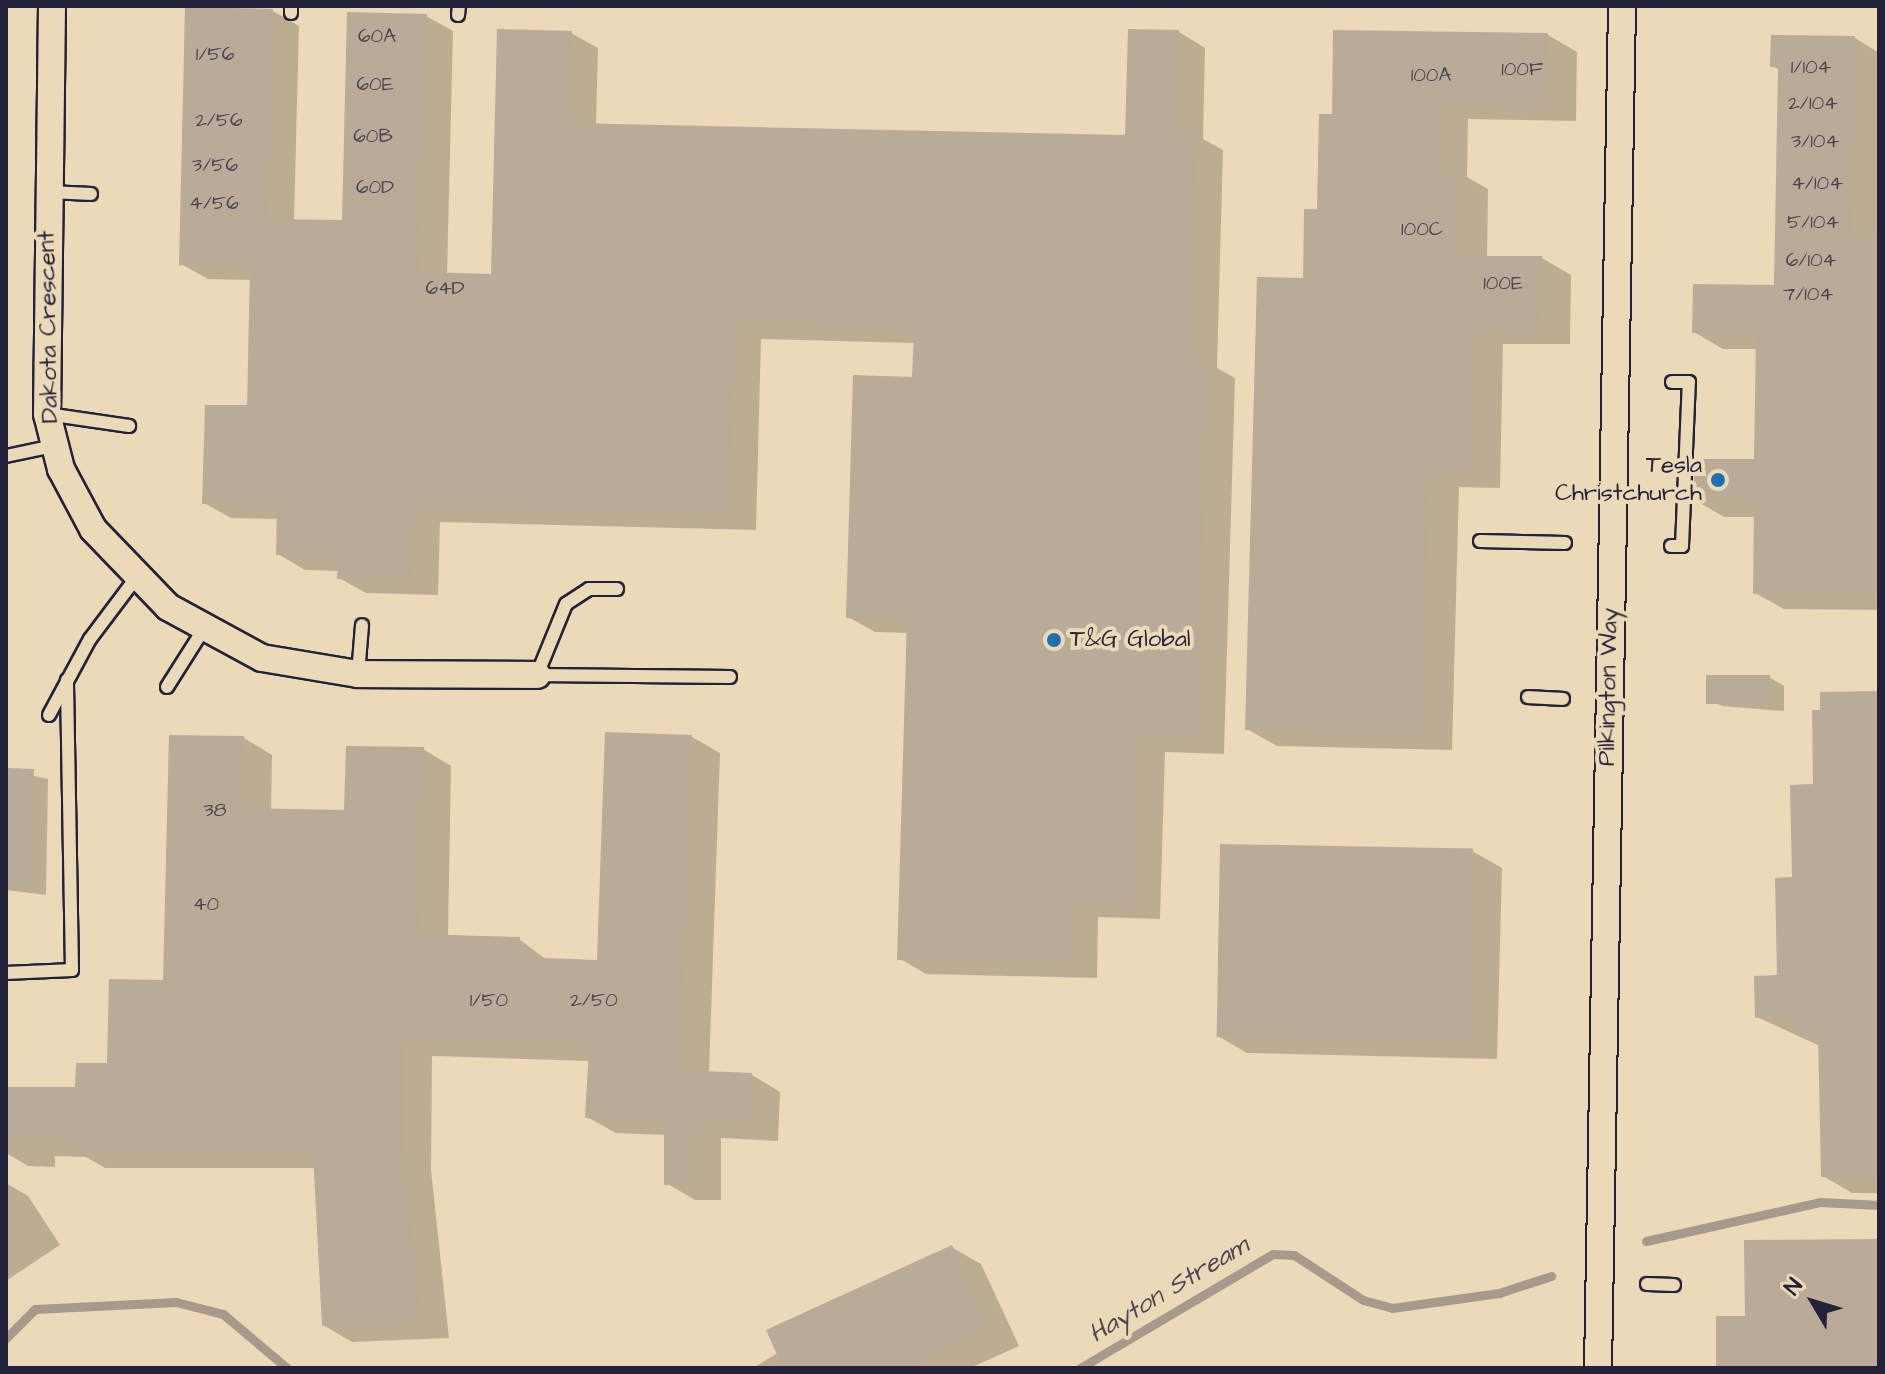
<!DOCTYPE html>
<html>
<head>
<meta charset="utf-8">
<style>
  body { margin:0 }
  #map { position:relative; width:1885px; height:1374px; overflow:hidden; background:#ecd9b7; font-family:"Architects Daughter",sans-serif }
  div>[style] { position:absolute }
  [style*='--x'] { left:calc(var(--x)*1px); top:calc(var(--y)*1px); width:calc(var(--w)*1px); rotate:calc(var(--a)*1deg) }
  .shadow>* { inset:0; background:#0003 }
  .stream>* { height:9px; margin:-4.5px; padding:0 4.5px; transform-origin:4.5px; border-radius:4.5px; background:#a79a8d }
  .building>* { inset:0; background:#baab98; transform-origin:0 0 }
  .roads { filter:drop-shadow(2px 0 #22223b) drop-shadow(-2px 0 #22223b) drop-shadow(0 2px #22223b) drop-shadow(0 -2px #22223b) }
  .service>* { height:12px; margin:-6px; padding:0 6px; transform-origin:6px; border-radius:6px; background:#ecd9b7 }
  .minor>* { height:26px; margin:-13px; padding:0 13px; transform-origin:13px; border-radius:13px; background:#ecd9b7 }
  .dots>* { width:22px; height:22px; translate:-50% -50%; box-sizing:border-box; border:4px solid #ecd9b7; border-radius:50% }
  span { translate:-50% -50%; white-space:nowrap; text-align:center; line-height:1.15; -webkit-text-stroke:8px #ecd9b7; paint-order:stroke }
  .number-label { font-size:20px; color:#484452 }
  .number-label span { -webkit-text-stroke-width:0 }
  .street-label { font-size:24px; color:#22223b }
  .poi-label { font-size:24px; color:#22223b }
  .right { translate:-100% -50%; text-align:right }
  .left { translate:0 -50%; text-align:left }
  .water-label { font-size:26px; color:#4a4654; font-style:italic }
  .frame { position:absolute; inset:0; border:8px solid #22223b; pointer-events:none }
  .north { position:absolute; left:1773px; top:1262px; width:80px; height:80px; -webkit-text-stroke:6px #ecd9b7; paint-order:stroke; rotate:308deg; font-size:22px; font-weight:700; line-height:32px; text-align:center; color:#22223b }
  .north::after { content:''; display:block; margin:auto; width:28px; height:36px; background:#22223b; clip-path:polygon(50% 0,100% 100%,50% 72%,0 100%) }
</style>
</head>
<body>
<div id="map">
  <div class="shadow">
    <div style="clip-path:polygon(273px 11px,299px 26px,294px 221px,344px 222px,426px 16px,453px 31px,447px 275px,493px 276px,571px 33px,598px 48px,596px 125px,1127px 137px,1179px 32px,1205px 48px,1203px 139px,1223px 150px,1217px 368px,1235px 378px,1224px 754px,1165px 752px,1160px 919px,1098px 917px,1097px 978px,926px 974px,899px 958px,909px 633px,875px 632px,848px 617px,914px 379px,915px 343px,761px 339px,756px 530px,440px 522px,438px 595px,366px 593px,339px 578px,340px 571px,305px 570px,278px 554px,279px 519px,231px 518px,204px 503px,249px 407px,252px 280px,208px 279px,181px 264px)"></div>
    <div style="clip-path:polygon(1548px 35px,1577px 52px,1576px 121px,1468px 119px,1467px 177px,1488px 189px,1487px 258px,1542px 258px,1571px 275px,1570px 344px,1503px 344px,1500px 488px,1459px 487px,1452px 750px,1277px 746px,1247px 729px,1334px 116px)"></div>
    <div style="clip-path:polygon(1855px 38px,1879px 53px,1879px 610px,1784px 609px,1755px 593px,1756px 517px,1724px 517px,1695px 500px,1756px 461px,1758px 349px,1723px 349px,1694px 332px,1776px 287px,1780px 70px,1772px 66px)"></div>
    <div style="clip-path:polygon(1769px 677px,1784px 686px,1784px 711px,1722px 706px,1707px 698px)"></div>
    <div style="clip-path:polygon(1879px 693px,1879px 1193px,1852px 1193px,1823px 1176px,1820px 1046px,1757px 1017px,1779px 977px,1815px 786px)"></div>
    <div style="clip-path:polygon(692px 737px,720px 753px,709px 1073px,752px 1075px,780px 1092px,778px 1141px,721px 1138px,721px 1200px,695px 1200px,666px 1183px,666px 1135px,616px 1133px,587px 1117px,590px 1061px,432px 1056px,431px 1170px,449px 1338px,352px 1342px,323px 1325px,316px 1168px,105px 1168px,86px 1157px,55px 1156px,55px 1167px,28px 1166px,6px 1153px,6px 1089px,77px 1089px,109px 1065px,164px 982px,244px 738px,272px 755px,271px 811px,346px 812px,423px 749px,451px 766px,448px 937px,519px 939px,547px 960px,599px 962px)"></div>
    <div style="clip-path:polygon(6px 770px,48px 779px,46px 895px,6px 890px)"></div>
    <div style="clip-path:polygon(1472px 851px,1502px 868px,1497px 1059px,1247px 1053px,1218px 1036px)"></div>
    <div style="clip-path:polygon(6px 1183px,28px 1196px,60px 1245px,6px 1281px)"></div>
    <div style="clip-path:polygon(951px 1247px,981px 1264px,1019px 1346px,970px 1368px,753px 1368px)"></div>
  </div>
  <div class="stream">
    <div style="--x:1646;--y:1241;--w:179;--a:-12.6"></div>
    <div style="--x:1821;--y:1202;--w:58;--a:3"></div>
    <div style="--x:6;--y:1338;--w:41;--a:-45"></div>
    <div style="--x:35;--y:1309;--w:141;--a:-2.8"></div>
    <div style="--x:176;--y:1302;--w:49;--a:14.3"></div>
    <div style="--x:223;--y:1314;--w:84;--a:40.2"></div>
    <div style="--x:1080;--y:1368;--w:224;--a:-30.6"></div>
    <div style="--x:1273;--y:1254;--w:21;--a:3"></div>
    <div style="--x:1294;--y:1255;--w:82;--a:33.1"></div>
    <div style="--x:1363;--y:1300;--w:30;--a:15"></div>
    <div style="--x:1392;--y:1308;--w:108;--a:-8"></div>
    <div style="--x:1499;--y:1293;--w:55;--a:-18.1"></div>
  </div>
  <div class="building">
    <div style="clip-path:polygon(185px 7px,273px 9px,268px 219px,342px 220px,347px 12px,427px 14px,420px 272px,491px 274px,497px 29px,572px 31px,570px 123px,1125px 135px,1128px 29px,1179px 30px,1177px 133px,1197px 133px,1191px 361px,1209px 361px,1198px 740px,1139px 738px,1134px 905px,1072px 903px,1070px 964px,897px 960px,907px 619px,846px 618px,853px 375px,912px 377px,914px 329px,735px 325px,730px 515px,414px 508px,412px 581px,337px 579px,338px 557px,276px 555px,277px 505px,202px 504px,205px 405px,247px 405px,250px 267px,179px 265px)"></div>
    <div style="clip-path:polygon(1333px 30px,1548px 33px,1547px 105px,1439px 104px,1438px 170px,1459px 170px,1458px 256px,1542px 256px,1541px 329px,1474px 328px,1471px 472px,1430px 471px,1423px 734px,1245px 730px,1257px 277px,1303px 278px,1304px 209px,1317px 209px,1319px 114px,1332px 114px)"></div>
    <div style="clip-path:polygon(1771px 35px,1855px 36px,1852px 233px,1879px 234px,1879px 595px,1753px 594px,1754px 502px,1693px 501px,1695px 459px,1754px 459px,1756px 334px,1692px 333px,1693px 284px,1774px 285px,1778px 67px,1770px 67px)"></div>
    <div style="left:1770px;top:675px;width:29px;height:64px;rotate:90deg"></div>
    <div style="clip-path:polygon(1879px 691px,1879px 1176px,1821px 1177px,1818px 1033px,1795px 1033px,1794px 1017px,1755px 1018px,1754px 976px,1777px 975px,1775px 878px,1792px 877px,1790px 785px,1813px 784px,1812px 710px,1820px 710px,1820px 692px)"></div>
    <div style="clip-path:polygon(605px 732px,692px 735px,681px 1070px,752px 1073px,750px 1125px,693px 1123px,693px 1185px,664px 1185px,664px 1121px,585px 1118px,589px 1047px,404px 1041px,404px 1153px,422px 1323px,322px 1326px,313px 1153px,75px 1153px,75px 1142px,6px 1141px,6px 1087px,75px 1087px,76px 1063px,107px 1063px,109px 979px,163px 980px,169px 735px,244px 736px,242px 808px,344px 810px,346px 746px,424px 747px,420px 934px,520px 937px,519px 957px,597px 960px)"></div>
    <div style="left:6px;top:768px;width:28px;height:120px;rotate:2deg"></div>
    <div style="left:1220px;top:844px;width:253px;height:193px;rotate:1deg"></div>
    <div style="clip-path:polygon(1879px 1239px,1879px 1368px,1716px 1368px,1716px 1316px,1745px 1316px,1744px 1240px)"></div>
    <div style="clip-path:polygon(952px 1245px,990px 1329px,905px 1368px,783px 1368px,766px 1330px)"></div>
  </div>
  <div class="roads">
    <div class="service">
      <div style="--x:291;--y:13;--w:7;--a:-90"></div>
      <div style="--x:458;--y:15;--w:9;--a:-84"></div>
      <div style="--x:50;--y:192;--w:41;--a:2.8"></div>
      <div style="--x:47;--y:414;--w:83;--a:8.3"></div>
      <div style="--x:6;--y:456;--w:49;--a:-11.8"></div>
      <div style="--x:1480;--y:541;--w:85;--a:1.3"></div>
      <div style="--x:1671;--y:546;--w:11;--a:0"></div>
      <div style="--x:1682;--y:546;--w:164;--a:-87.6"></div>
      <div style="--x:1689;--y:382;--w:17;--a:180"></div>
      <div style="--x:617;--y:589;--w:28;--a:180"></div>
      <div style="--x:589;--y:589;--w:27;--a:147"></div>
      <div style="--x:566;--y:604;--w:77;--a:112.2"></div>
      <div style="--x:537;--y:675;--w:193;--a:0.6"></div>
      <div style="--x:358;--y:674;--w:49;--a:-85.3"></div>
      <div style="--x:167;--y:687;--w:67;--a:-57.7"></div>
      <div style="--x:1528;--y:697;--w:35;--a:3"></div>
      <div style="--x:49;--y:715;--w:86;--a:-61.7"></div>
      <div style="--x:90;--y:639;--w:75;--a:-53.1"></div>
      <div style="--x:6;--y:973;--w:66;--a:-2.6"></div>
      <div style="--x:72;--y:970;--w:290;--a:-91"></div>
      <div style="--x:1647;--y:1284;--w:27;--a:2"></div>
    </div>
    <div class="minor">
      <div style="--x:52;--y:6;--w:408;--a:90.7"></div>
      <div style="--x:47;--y:414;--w:57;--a:75.7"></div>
      <div style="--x:61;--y:469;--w:68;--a:61.9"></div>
      <div style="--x:93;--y:529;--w:108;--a:46.1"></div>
      <div style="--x:168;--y:607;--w:107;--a:28.5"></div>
      <div style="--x:262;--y:658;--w:97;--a:9.5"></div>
      <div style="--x:358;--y:674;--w:179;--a:0.3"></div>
      <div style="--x:1598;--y:1368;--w:1362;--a:-88.99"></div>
    </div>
  </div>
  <div class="dots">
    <div style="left:1718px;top:480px;background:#1f6fb2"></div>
    <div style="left:1054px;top:640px;background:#1f6fb2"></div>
  </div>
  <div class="number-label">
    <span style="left:377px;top:36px">60A</span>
    <span style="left:215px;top:54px">1/56</span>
    <span style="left:1811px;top:67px">1/104</span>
    <span style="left:1522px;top:69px">100F</span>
    <span style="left:1431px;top:75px">100A</span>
    <span style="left:375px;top:84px">60E</span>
    <span style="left:1813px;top:103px">2/104</span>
    <span style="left:219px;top:120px">2/56</span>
    <span style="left:373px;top:136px">60B</span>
    <span style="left:1815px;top:141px">3/104</span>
    <span style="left:215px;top:165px">3/56</span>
    <span style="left:1817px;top:183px">4/104</span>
    <span style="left:375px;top:187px">60D</span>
    <span style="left:214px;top:203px">4/56</span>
    <span style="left:1813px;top:222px">5/104</span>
    <span style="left:1422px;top:229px">100C</span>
    <span style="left:1811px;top:260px">6/104</span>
    <span style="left:1503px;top:283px">100E</span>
    <span style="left:445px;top:288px">64D</span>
    <span style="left:1808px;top:294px">7/104</span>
    <span style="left:215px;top:810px">38</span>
    <span style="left:206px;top:904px">40</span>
    <span style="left:489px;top:1000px">1/50</span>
    <span style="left:594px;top:1000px">2/50</span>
  </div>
  <div class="street-label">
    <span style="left:49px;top:327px;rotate:-91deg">Dakota Crescent</span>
    <span style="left:1609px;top:687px;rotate:-89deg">Pilkington Way</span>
  </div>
  <div class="poi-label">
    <span class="right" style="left:1702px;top:480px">Tesla<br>Christchurch</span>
    <span class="left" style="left:1070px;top:640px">T&amp;G Global</span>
  </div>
  <div class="water-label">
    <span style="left:1169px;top:1290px;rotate:-31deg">Hayton Stream</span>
  </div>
  <div class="frame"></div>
  <div class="north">N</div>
</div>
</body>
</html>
